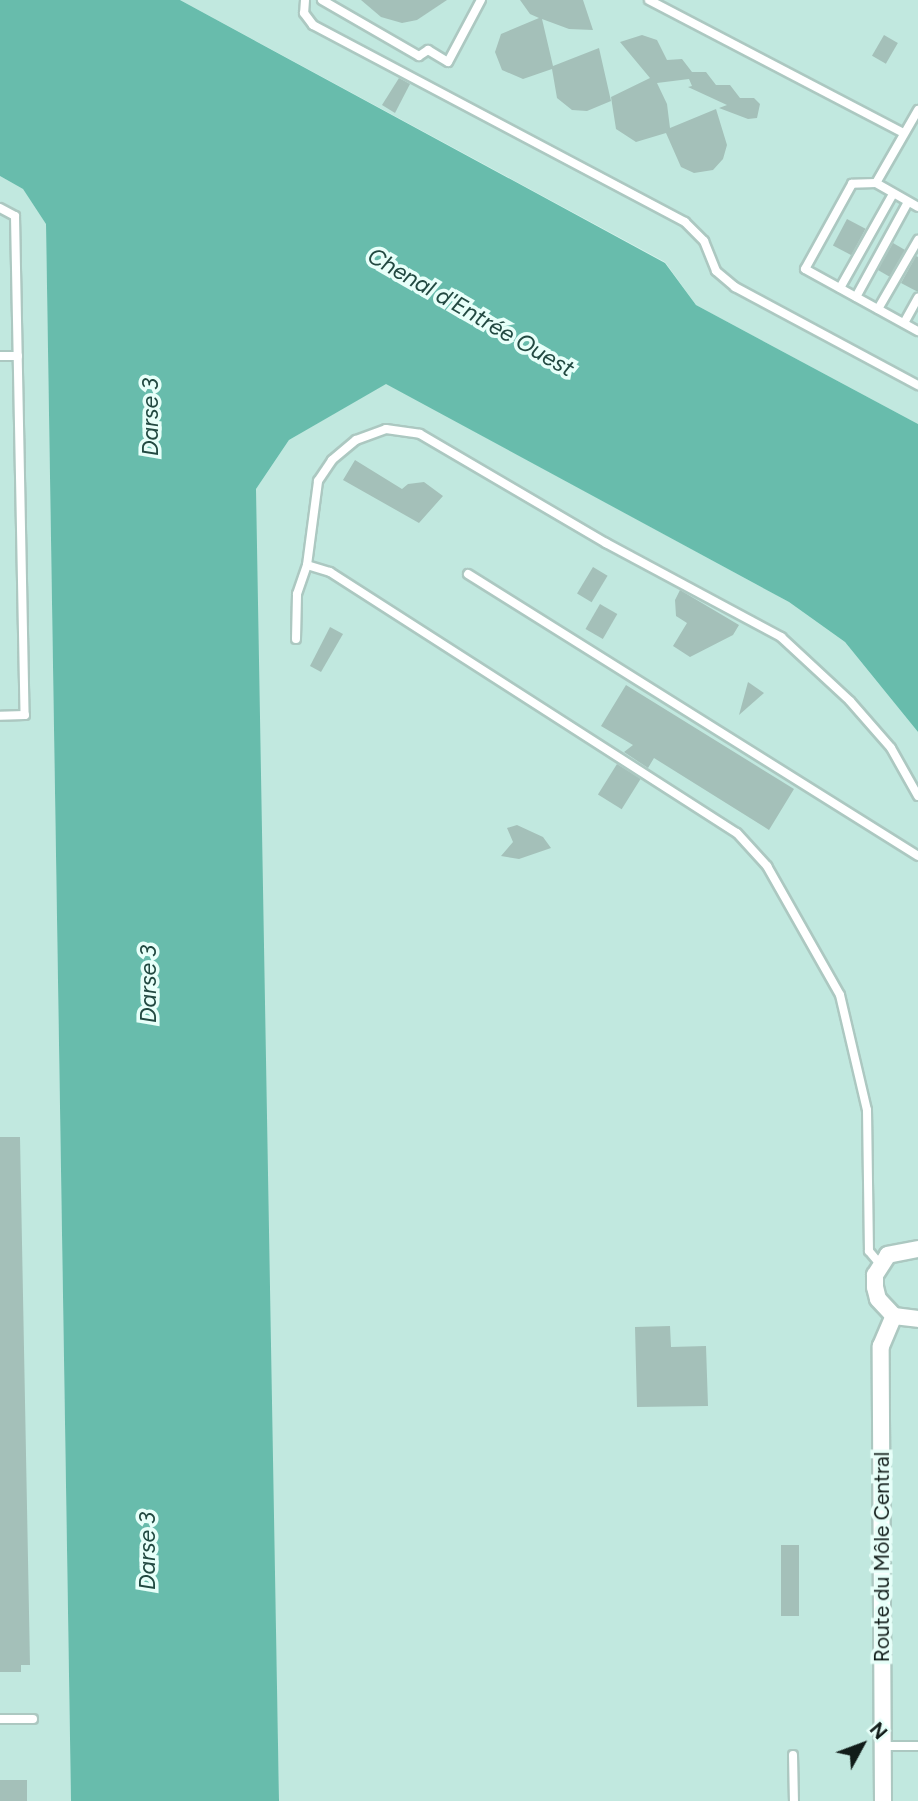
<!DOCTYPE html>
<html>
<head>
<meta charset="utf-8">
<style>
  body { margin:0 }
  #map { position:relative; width:918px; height:1801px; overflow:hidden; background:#d6f3ec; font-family:Figtree,sans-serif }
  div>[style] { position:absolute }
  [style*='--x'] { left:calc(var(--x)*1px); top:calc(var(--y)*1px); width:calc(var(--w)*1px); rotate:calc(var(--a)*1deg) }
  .built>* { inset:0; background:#c1e8df }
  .water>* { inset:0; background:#68bcac }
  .building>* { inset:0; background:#a4c0b9; transform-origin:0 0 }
  .roads { filter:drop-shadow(2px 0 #acc8c1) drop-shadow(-2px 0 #acc8c1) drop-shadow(0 2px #acc8c1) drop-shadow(0 -2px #acc8c1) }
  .service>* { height:8px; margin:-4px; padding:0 4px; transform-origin:4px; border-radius:4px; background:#fff }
  .minor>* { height:16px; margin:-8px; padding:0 8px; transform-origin:8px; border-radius:8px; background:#fff }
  span { translate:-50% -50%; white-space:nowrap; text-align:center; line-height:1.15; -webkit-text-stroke:7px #e7fff9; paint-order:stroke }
  .street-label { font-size:21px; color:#111c19 }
  .water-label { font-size:23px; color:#224941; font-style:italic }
  .north { position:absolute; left:827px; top:1710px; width:70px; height:70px; -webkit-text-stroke:5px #e7fff9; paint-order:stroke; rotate:49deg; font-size:19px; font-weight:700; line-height:28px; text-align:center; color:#111c19 }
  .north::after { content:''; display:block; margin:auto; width:24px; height:32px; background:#111c19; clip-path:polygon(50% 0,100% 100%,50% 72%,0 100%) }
</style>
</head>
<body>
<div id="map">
  <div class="built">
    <div style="clip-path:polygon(180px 0,918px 0,918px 424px,696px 305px,665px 262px)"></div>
    <div style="clip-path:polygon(0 176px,23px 189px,46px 223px,71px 1801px,0 1801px)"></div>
    <div style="clip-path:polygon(386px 383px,789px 602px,845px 642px,918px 732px,918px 1801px,279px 1801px,253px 511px,256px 489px,289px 440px)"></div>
  </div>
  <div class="water">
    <div style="clip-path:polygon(0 0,180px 0,665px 263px,696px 305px,918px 424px,918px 732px,845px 642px,789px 602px,386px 384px,289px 440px,256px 489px,279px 1801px,71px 1801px,46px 224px,23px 189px,0 176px)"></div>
  </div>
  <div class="building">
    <div style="clip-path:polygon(361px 0,447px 0,417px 20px,402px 23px,381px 17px)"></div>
    <div style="clip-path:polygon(520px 0,583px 0,593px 30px,569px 29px,542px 19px,553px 66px,599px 48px,611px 101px,587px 111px,572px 110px,557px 98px,552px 69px,523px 79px,502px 70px,495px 52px,501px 34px,539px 18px,530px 14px)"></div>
    <div style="clip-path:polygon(642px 35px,657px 40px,667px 60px,682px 59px,692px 72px,706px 72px,716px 85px,730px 85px,740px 98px,754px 98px,760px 104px,757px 118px,748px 119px,719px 108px,727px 105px,688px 87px,692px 86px,689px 79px,657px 83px,667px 104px,670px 128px,716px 109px,727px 145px,723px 159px,713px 170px,694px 173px,681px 167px,666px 133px,636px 142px,616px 129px,611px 97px,650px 78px,620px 42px)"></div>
    <div style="left:884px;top:35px;width:16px;height:24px;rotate:30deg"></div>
    <div style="clip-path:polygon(399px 78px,410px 84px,395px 113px,382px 105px)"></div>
    <div style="left:847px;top:219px;width:21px;height:30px;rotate:28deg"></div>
    <div style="left:893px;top:243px;width:14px;height:31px;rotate:30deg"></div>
    <div style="clip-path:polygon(916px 256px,918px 257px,918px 292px,901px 283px)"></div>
    <div style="clip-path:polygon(355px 460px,402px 489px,408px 484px,424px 482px,443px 496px,419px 523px,343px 480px)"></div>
    <div style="left:593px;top:567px;width:17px;height:31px;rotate:31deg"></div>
    <div style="clip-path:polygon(680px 590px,739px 625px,733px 635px,690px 657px,673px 646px,687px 623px,676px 616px,675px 600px)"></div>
    <div style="left:600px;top:604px;width:20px;height:29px;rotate:30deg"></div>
    <div style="clip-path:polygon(330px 627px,343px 634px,321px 672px,310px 666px)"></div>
    <div style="clip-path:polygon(748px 682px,764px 693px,739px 715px)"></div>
    <div style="clip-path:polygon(626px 685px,794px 789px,769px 830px,654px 758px,648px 768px,624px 752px,633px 745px,601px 726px)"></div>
    <div style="left:617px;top:764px;width:28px;height:36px;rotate:32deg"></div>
    <div style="clip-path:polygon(517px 825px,543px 837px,551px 848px,519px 859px,501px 856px,513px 842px,507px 828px)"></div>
    <div style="clip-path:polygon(0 1137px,20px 1137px,30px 1665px,21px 1665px,21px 1672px,0 1672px)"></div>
    <div style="clip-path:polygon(670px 1326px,671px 1347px,706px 1346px,708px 1406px,637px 1407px,635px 1327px)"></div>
    <div style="left:781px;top:1545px;width:18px;height:71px"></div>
    <div style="left:27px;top:1780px;width:21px;height:27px;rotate:90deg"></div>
  </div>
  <div class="roads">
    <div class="service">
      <div style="--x:305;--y:0;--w:13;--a:94"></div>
      <div style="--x:304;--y:13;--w:15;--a:53"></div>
      <div style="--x:313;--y:25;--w:421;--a:27.9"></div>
      <div style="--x:685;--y:222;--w:27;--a:45"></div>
      <div style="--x:704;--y:241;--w:32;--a:68"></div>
      <div style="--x:716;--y:271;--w:25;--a:40"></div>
      <div style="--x:735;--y:287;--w:208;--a:28.2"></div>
      <div style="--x:322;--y:0;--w:112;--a:30"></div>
      <div style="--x:419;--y:56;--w:11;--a:-34"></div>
      <div style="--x:428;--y:50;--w:23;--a:31"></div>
      <div style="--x:448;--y:62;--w:70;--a:-62"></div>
      <div style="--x:649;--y:0;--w:287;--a:27.6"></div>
      <div style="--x:918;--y:110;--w:84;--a:119.9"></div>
      <div style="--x:876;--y:183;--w:48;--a:29.7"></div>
      <div style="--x:876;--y:183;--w:24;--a:178"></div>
      <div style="--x:852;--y:184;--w:97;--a:118.9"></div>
      <div style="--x:805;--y:269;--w:129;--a:28.8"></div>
      <div style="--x:0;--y:208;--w:17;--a:28"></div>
      <div style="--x:15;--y:216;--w:499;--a:88.9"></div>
      <div style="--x:25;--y:715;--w:25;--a:178"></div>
      <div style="--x:840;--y:288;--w:108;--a:-60.6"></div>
      <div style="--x:856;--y:297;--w:108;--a:-61.3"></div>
      <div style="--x:878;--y:309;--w:80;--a:-59.9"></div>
      <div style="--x:904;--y:323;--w:29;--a:-61"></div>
      <div style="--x:0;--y:356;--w:18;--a:0"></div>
      <div style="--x:307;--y:565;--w:85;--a:-82.5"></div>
      <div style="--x:318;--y:481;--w:25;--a:-56"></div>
      <div style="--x:332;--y:460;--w:31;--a:-40"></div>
      <div style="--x:356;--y:440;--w:32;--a:-20"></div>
      <div style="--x:386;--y:429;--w:34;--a:8"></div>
      <div style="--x:420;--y:434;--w:216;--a:30.4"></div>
      <div style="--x:606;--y:543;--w:199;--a:28.2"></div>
      <div style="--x:781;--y:637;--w:94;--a:42.8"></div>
      <div style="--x:850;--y:701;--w:62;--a:48.9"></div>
      <div style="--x:891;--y:748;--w:55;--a:60.6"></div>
      <div style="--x:468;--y:574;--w:531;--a:32.07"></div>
      <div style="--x:296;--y:639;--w:45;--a:-88.7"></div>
      <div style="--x:297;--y:594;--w:31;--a:-71"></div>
      <div style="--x:307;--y:565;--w:24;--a:17"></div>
      <div style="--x:330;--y:572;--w:483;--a:32.7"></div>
      <div style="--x:737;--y:833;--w:45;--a:47.7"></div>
      <div style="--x:767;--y:866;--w:148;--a:60.5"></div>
      <div style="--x:840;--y:995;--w:118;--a:76.8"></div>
      <div style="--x:867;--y:1110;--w:141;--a:89.2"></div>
      <div style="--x:869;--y:1251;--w:17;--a:50"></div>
      <div style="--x:0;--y:1719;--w:33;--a:0"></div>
      <div style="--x:883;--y:1746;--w:35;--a:0"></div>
      <div style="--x:793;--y:1755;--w:46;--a:88.8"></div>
    </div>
    <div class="minor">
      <div style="--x:918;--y:1249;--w:31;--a:169"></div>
      <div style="--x:888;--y:1255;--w:24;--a:123"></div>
      <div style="--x:875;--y:1275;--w:12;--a:90"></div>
      <div style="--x:875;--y:1287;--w:12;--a:76"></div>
      <div style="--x:878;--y:1299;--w:23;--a:47"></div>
      <div style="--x:894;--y:1316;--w:24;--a:7"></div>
      <div style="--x:883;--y:1801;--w:455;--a:-90.3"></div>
      <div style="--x:881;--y:1346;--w:33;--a:-67"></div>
    </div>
  </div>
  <div class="street-label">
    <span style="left:882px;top:1557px;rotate:-90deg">Route du Môle Central</span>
  </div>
  <div class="water-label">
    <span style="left:471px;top:312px;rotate:30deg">Chenal d'Entrée Ouest</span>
    <span style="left:150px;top:417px;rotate:-90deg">Darse 3</span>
    <span style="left:148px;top:984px;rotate:-90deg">Darse 3</span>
    <span style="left:147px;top:1551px;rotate:-90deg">Darse 3</span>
  </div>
  <div class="north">N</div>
</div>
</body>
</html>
